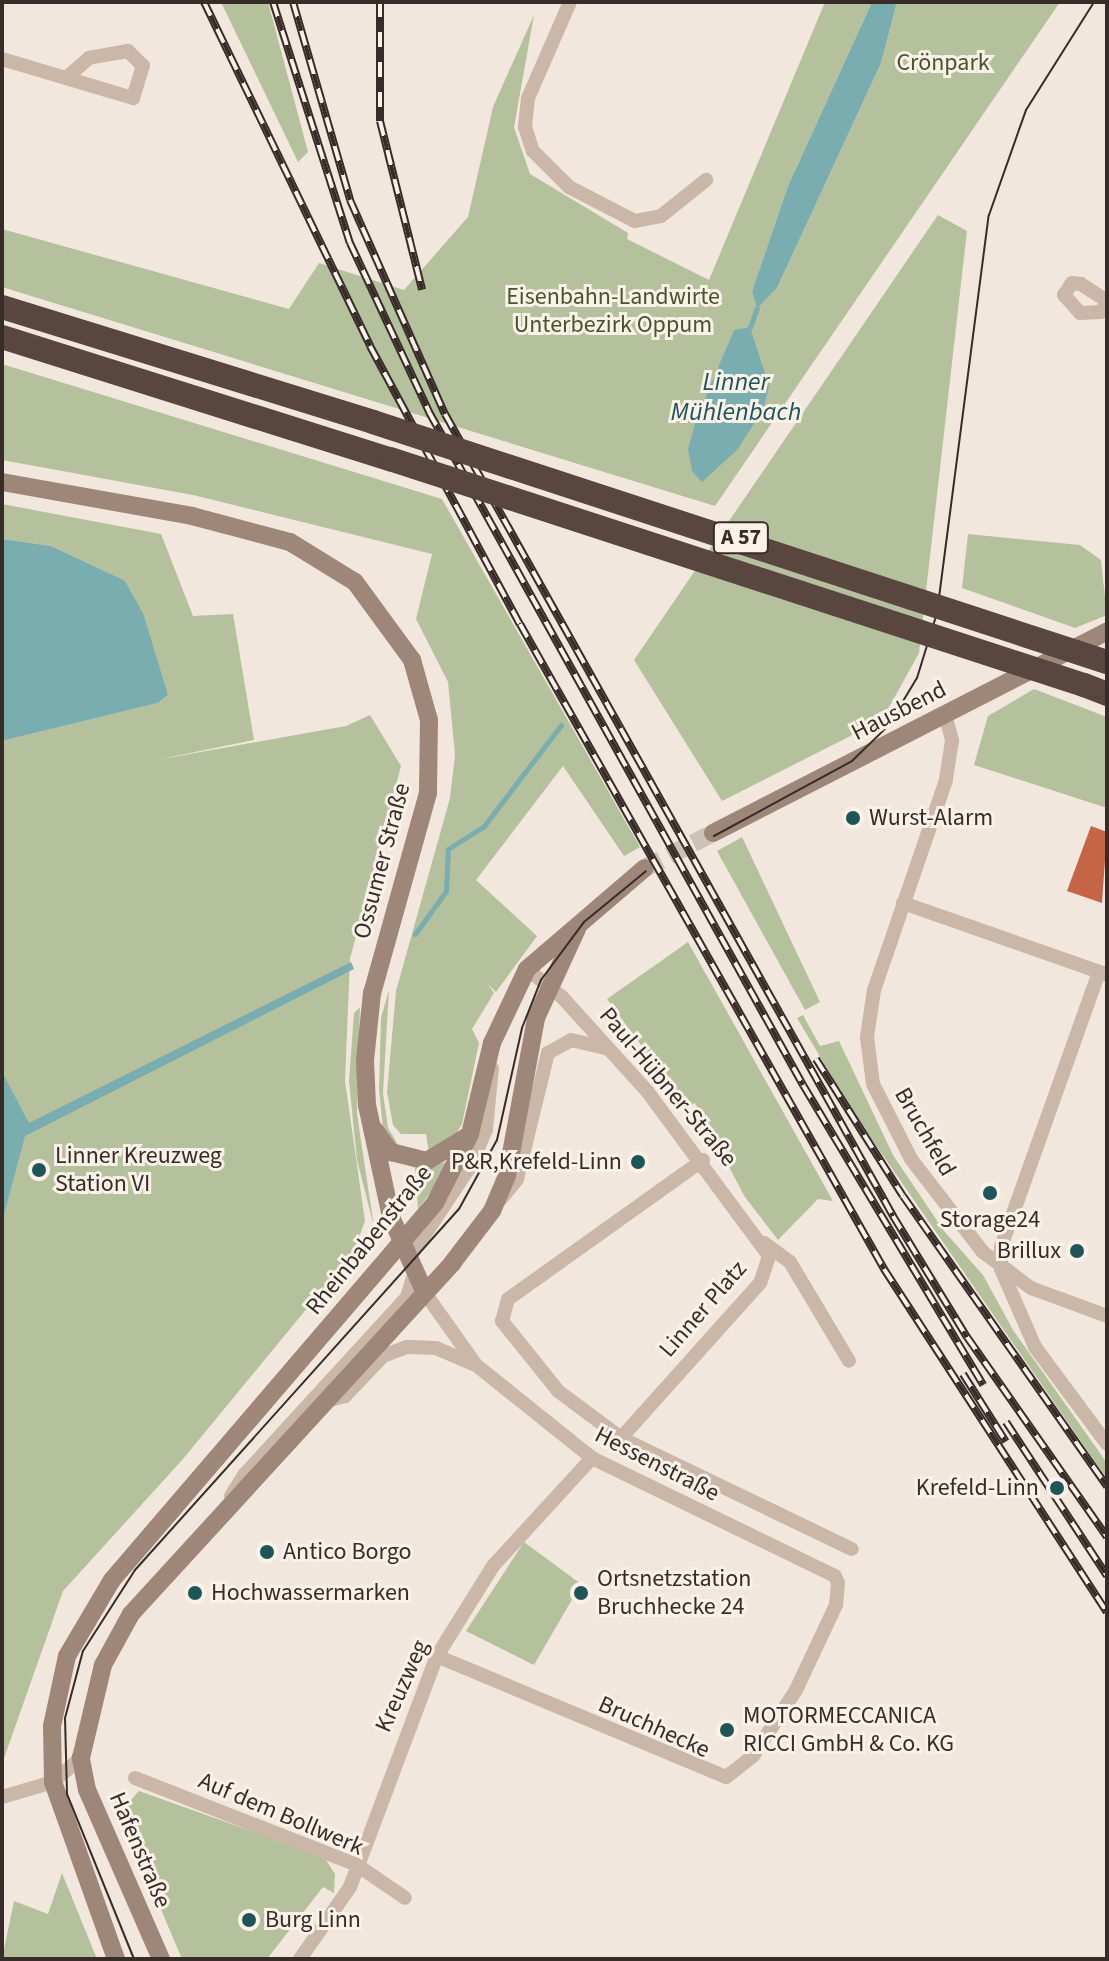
<!DOCTYPE html>
<html>
<head>
<meta charset="utf-8">
<style>
  body { margin:0 }
  #map { position:relative; width:1109px; height:1961px; overflow:hidden; background:#f2e7dc; font-family:"Source Sans 3",sans-serif }
  div>[style] { position:absolute }
  [style*='--x'] { left:calc(var(--x)*1px); top:calc(var(--y)*1px); width:calc(var(--w)*1px); rotate:calc(var(--a)*1deg) }
  .green>* { inset:0; background:#b5c19c }
  .water>* { inset:0; background:#7aadaf }
  .stream>* { height:5px; margin:-2.5px; padding:0 2.5px; transform-origin:2.5px; border-radius:2.5px; background:#7aadaf }
  .building>* { inset:0; background:#c66446 }
  .secondary-tunnel>* { height:18px; margin-top:-9px; transform-origin:0; background:repeating-linear-gradient(90deg,#cdc2b8 0 18px,transparent 0 27px) }
  .minor>* { height:14px; margin:-7px; padding:0 7px; transform-origin:7px; border-radius:7px; background:#cab7a7 }
  .secondary>* { height:18px; margin:-9px; padding:0 9px; transform-origin:9px; border-radius:9px; background:#9e8679 }
  .motorway>* { height:24px; margin:-12px; padding:0 12px; transform-origin:12px; border-radius:12px; background:#58463f }
  .tram>* { height:2px; margin:-1px; padding:0 1px; transform-origin:1px; border-radius:1px; background:#372c28 }
  .rail>* { height:8px; margin-top:-4px; transform-origin:0; background:repeating-linear-gradient(90deg,#faf1e8 0 15px,#372c28 0 30px); box-sizing:border-box; border-block:2px solid #372c28 }
  .motorway-bridge>* { height:24px; margin:-12px; padding:0 12px; transform-origin:12px; border-radius:12px; background:#58463f }
  .dots>* { width:22px; height:22px; translate:-50% -50%; box-sizing:border-box; border:4px solid #faf1e8; border-radius:50% }
  span { translate:-50% -50%; white-space:nowrap; text-align:center; line-height:1.15; -webkit-text-stroke:6px #faf1e8; paint-order:stroke }
  .shield-label span { padding:2px 6px; background:#faf1e8; border:2px solid; border-radius:6px; -webkit-text-stroke-width:0 }
  .shield-label { font-size:22px; color:#372c28; font-weight:700 }
  .park-label { font-size:24px; color:#46552c }
  .street-label { font-size:24px; color:#372c28 }
  .poi-label { font-size:24px; color:#372c28 }
  .left { translate:0 -50%; text-align:left }
  .right { translate:-100% -50%; text-align:right }
  .water-label { font-size:26px; color:#1d5558; font-style:italic }
  .frame { position:absolute; inset:0; border:4px solid #372c28; pointer-events:none }
</style>
</head>
<body>
<div id="map">
  <div class="green">
    <div style="clip-path:polygon(221px 2px,268px 2px,308px 152px,298px 162px)"></div>
    <div style="clip-path:polygon(825px 2px,872px 2px,788px 186px,752px 291px,757px 307px,777px 288px,881px 63px,897px 2px,1060px 2px,715px 506px,2px 287px,2px 229px,289px 309px,319px 263px,404px 290px,468px 217px,493px 107px,534px 15px,514px 127px,530px 174px,628px 233px,627px 239px,709px 280px)"></div>
    <div style="clip-path:polygon(938px 215px,967px 231px,919px 653px,882px 720px,722px 801px,634px 660px)"></div>
    <div style="clip-path:polygon(2px 364px,442px 499px,640px 847px,624px 856px,563px 766px,476px 880px,537px 936px,496px 992px,488px 984px,494px 993px,472px 1029px,479px 1043px,462px 1124px,452px 1141px,429px 1154px,426px 1134px,401px 1134px,393px 1125px,387px 1092px,396px 991px,450px 798px,455px 755px,448px 682px,416px 619px,432px 554px,193px 495px,2px 460px)"></div>
    <div style="clip-path:polygon(2px 504px,161px 534px,193px 616px,233px 614px,254px 740px,156px 760px,346px 726px,370px 715px,401px 766px,350px 959px,345px 1081px,365px 1221px,354px 1251px,183px 1459px,63px 1591px,2px 1764px,2px 741px,158px 703px,168px 695px,124px 580px,51px 546px,2px 539px)"></div>
    <div style="clip-path:polygon(968px 534px,1080px 545px,1101px 560px,1107px 615px,1075px 628px,962px 588px)"></div>
    <div style="clip-path:polygon(1034px 689px,1107px 717px,1107px 808px,974px 765px,988px 716px)"></div>
    <div style="clip-path:polygon(742px 837px,820px 1002px,805px 1010px,717px 851px)"></div>
    <div style="clip-path:polygon(688px 942px,833px 1201px,818px 1199px,778px 1240px,745px 1197px,695px 1103px,687px 1107px,607px 999px)"></div>
    <div style="clip-path:polygon(389px 990px,383px 1093px,388px 1128px,402px 1151px,383px 1128px,379px 1089px,381px 1018px)"></div>
    <div style="clip-path:polygon(360px 1007px,357px 1114px,374px 1227px,357px 1160px,349px 1081px,354px 1013px)"></div>
    <div style="clip-path:polygon(803px 1015px,820px 1046px,839px 1041px,893px 1155px,944px 1231px,983px 1275px,1013px 1330px,1107px 1463px,1107px 1479px,855px 1115px,797px 1018px)"></div>
    <div style="clip-path:polygon(447px 1162px,437px 1184px,418px 1209px,415px 1168px)"></div>
    <div style="clip-path:polygon(524px 1542px,581px 1584px,534px 1665px,466px 1631px)"></div>
    <div style="clip-path:polygon(139px 1791px,324px 1857px,335px 1874px,334px 1893px,323px 1887px,267px 1959px,182px 1959px,114px 1799px,129px 1802px)"></div>
    <div style="clip-path:polygon(62px 1873px,97px 1959px,2px 1959px,14px 1901px,48px 1914px)"></div>
  </div>
  <div class="water">
    <div style="clip-path:polygon(872px 2px,897px 2px,881px 63px,777px 288px,757px 308px,752px 291px,788px 186px)"></div>
    <div style="clip-path:polygon(750px 327px,769px 386px,763px 410px,737px 450px,702px 482px,692px 471px,688px 449px,696px 420px,734px 330px)"></div>
    <div style="clip-path:polygon(2px 539px,51px 546px,124px 580px,143px 613px,168px 695px,158px 703px,2px 741px)"></div>
    <div style="clip-path:polygon(351px 962px,354px 969px,25px 1136px,2px 1222px,2px 1072px,29px 1123px)"></div>
  </div>
  <div class="stream">
    <div style="--x:750;--y:327;--w:20;--a:-70"></div>
    <div style="--x:415;--y:934;--w:53;--a:-54.2"></div>
    <div style="--x:446;--y:891;--w:42;--a:-87.3"></div>
    <div style="--x:448;--y:849;--w:43;--a:-32.6"></div>
    <div style="--x:484;--y:826;--w:127;--a:-52.7"></div>
  </div>
  <div class="building">
    <div style="clip-path:polygon(1091px 826px,1107px 832px,1102px 903px,1067px 891px)"></div>
  </div>
  <div class="secondary-tunnel">
    <div style="--x:645;--y:868;--w:76;--a:-27.2"></div>
  </div>
  <div class="minor">
    <div style="--x:570;--y:2;--w:105;--a:113.6"></div>
    <div style="--x:528;--y:98;--w:29;--a:96"></div>
    <div style="--x:525;--y:127;--w:25;--a:72"></div>
    <div style="--x:533;--y:151;--w:51;--a:45"></div>
    <div style="--x:569;--y:187;--w:74;--a:27.3"></div>
    <div style="--x:635;--y:221;--w:26;--a:-11"></div>
    <div style="--x:661;--y:216;--w:58;--a:-38.7"></div>
    <div style="--x:2;--y:59;--w:137;--a:16.6"></div>
    <div style="--x:133;--y:98;--w:34;--a:-73"></div>
    <div style="--x:143;--y:66;--w:21;--a:-135"></div>
    <div style="--x:128;--y:51;--w:40;--a:170"></div>
    <div style="--x:89;--y:58;--w:30;--a:139"></div>
    <div style="--x:1107;--y:301;--w:31;--a:-147"></div>
    <div style="--x:1081;--y:284;--w:9;--a:-174"></div>
    <div style="--x:1072;--y:283;--w:14;--a:124"></div>
    <div style="--x:1064;--y:295;--w:24;--a:48"></div>
    <div style="--x:1080;--y:313;--w:21;--a:-3"></div>
    <div style="--x:1101;--y:312;--w:11;--a:-56"></div>
    <div style="--x:945;--y:714;--w:28;--a:75"></div>
    <div style="--x:952;--y:741;--w:39;--a:99"></div>
    <div style="--x:946;--y:780;--w:222;--a:108.9"></div>
    <div style="--x:874;--y:990;--w:48;--a:98.5"></div>
    <div style="--x:867;--y:1037;--w:47;--a:82.7"></div>
    <div style="--x:873;--y:1084;--w:84;--a:63.1"></div>
    <div style="--x:911;--y:1159;--w:118;--a:52.3"></div>
    <div style="--x:983;--y:1252;--w:60;--a:36.9"></div>
    <div style="--x:1031;--y:1288;--w:81;--a:20.2"></div>
    <div style="--x:903;--y:903;--w:215;--a:19.3"></div>
    <div style="--x:527;--y:969;--w:45;--a:38.7"></div>
    <div style="--x:562;--y:997;--w:127;--a:47.9"></div>
    <div style="--x:647;--y:1091;--w:205;--a:53.5"></div>
    <div style="--x:769;--y:1256;--w:28;--a:108"></div>
    <div style="--x:760;--y:1283;--w:208;--a:131.9"></div>
    <div style="--x:1099;--y:972;--w:292;--a:109.6"></div>
    <div style="--x:1001;--y:1247;--w:22;--a:90"></div>
    <div style="--x:1001;--y:1269;--w:85;--a:66.4"></div>
    <div style="--x:1035;--y:1347;--w:121;--a:53.4"></div>
    <div style="--x:703;--y:1160;--w:239;--a:144.5"></div>
    <div style="--x:508;--y:1299;--w:23;--a:105"></div>
    <div style="--x:502;--y:1321;--w:90;--a:51.3"></div>
    <div style="--x:558;--y:1391;--w:79;--a:36.7"></div>
    <div style="--x:621;--y:1438;--w:256;--a:25.7"></div>
    <div style="--x:501;--y:1199;--w:26;--a:-51"></div>
    <div style="--x:517;--y:1179;--w:130;--a:-76.2"></div>
    <div style="--x:548;--y:1053;--w:26;--a:-29"></div>
    <div style="--x:571;--y:1040;--w:36;--a:13"></div>
    <div style="--x:764;--y:1243;--w:32;--a:36"></div>
    <div style="--x:790;--y:1262;--w:115;--a:59.2"></div>
    <div style="--x:408;--y:1260;--w:114;--a:-56.4"></div>
    <div style="--x:471;--y:1165;--w:39;--a:-67"></div>
    <div style="--x:486;--y:1129;--w:61;--a:-84.4"></div>
    <div style="--x:425;--y:1293;--w:88;--a:54.7"></div>
    <div style="--x:476;--y:1365;--w:149;--a:38.7"></div>
    <div style="--x:592;--y:1458;--w:270;--a:25.9"></div>
    <div style="--x:835;--y:1576;--w:8;--a:67"></div>
    <div style="--x:838;--y:1583;--w:22;--a:95"></div>
    <div style="--x:836;--y:1605;--w:94;--a:115.2"></div>
    <div style="--x:796;--y:1690;--w:79;--a:123.1"></div>
    <div style="--x:753;--y:1756;--w:34;--a:142"></div>
    <div style="--x:726;--y:1777;--w:313;--a:-157.3"></div>
    <div style="--x:325;--y:1401;--w:21;--a:-14"></div>
    <div style="--x:345;--y:1396;--w:55;--a:-46.5"></div>
    <div style="--x:383;--y:1356;--w:26;--a:-21"></div>
    <div style="--x:407;--y:1347;--w:29;--a:2"></div>
    <div style="--x:436;--y:1348;--w:40;--a:23.4"></div>
    <div style="--x:231;--y:1496;--w:26;--a:-58"></div>
    <div style="--x:245;--y:1474;--w:240;--a:-47.5"></div>
    <div style="--x:407;--y:1297;--w:24;--a:-73"></div>
    <div style="--x:135;--y:1778;--w:238;--a:21.4"></div>
    <div style="--x:357;--y:1865;--w:58;--a:34.5"></div>
    <div style="--x:2;--y:1797;--w:53;--a:-16.4"></div>
    <div style="--x:53;--y:1782;--w:37;--a:-41"></div>
    <div style="--x:300;--y:1959;--w:88;--a:-55.2"></div>
    <div style="--x:350;--y:1887;--w:247;--a:-69.4"></div>
    <div style="--x:437;--y:1656;--w:106;--a:-58.1"></div>
    <div style="--x:493;--y:1566;--w:147;--a:-47.5"></div>
  </div>
  <div class="secondary">
    <div style="--x:2;--y:482;--w:193;--a:10.1"></div>
    <div style="--x:192;--y:516;--w:101;--a:14.9"></div>
    <div style="--x:290;--y:542;--w:76;--a:31.6"></div>
    <div style="--x:355;--y:582;--w:97;--a:53.8"></div>
    <div style="--x:412;--y:660;--w:62;--a:74.2"></div>
    <div style="--x:429;--y:720;--w:73;--a:90.8"></div>
    <div style="--x:428;--y:793;--w:208;--a:105.6"></div>
    <div style="--x:372;--y:993;--w:68;--a:95.9"></div>
    <div style="--x:365;--y:1061;--w:44;--a:87.4"></div>
    <div style="--x:367;--y:1105;--w:115;--a:77.9"></div>
    <div style="--x:391;--y:1217;--w:83;--a:65.9"></div>
    <div style="--x:713;--y:833;--w:443;--a:-27.1"></div>
    <div style="--x:374;--y:1129;--w:29;--a:54"></div>
    <div style="--x:391;--y:1152;--w:37;--a:14"></div>
    <div style="--x:427;--y:1161;--w:48;--a:-31.4"></div>
    <div style="--x:116;--y:1959;--w:188;--a:-109.6"></div>
    <div style="--x:53;--y:1782;--w:56;--a:-91"></div>
    <div style="--x:52;--y:1726;--w:72;--a:-77.9"></div>
    <div style="--x:67;--y:1656;--w:88;--a:-59.4"></div>
    <div style="--x:112;--y:1580;--w:496;--a:-49.4"></div>
    <div style="--x:435;--y:1203;--w:77;--a:-63.1"></div>
    <div style="--x:470;--y:1134;--w:94;--a:-76.4"></div>
    <div style="--x:492;--y:1043;--w:82;--a:-64.7"></div>
    <div style="--x:527;--y:969;--w:155;--a:-40.6"></div>
    <div style="--x:161;--y:1959;--w:184;--a:-113.6"></div>
    <div style="--x:87;--y:1790;--w:33;--a:-101"></div>
    <div style="--x:81;--y:1758;--w:96;--a:-76.7"></div>
    <div style="--x:103;--y:1665;--w:58;--a:-61.2"></div>
    <div style="--x:131;--y:1614;--w:477;--a:-47.5"></div>
    <div style="--x:453;--y:1262;--w:64;--a:-52.6"></div>
    <div style="--x:492;--y:1211;--w:39;--a:-67"></div>
    <div style="--x:507;--y:1175;--w:160;--a:-79.5"></div>
    <div style="--x:536;--y:1018;--w:98;--a:-65.3"></div>
  </div>
  <div class="motorway">
    <div style="--x:2;--y:307;--w:388;--a:17.2"></div>
    <div style="--x:2;--y:337;--w:407;--a:17.5"></div>
    <div style="--x:1084;--y:685;--w:25;--a:21"></div>
  </div>
  <div class="tram">
    <div style="--x:714;--y:836;--w:157;--a:-28.5"></div>
    <div style="--x:852;--y:761;--w:50;--a:-44.2"></div>
    <div style="--x:888;--y:726;--w:56;--a:-58.9"></div>
    <div style="--x:917;--y:678;--w:68;--a:-72.9"></div>
    <div style="--x:937;--y:613;--w:401;--a:-82.6"></div>
    <div style="--x:989;--y:215;--w:111;--a:-70.6"></div>
    <div style="--x:1026;--y:110;--w:128;--a:-57.8"></div>
    <div style="--x:134;--y:1959;--w:178;--a:-112.1"></div>
    <div style="--x:67;--y:1794;--w:76;--a:-91.5"></div>
    <div style="--x:65;--y:1718;--w:69;--a:-75"></div>
    <div style="--x:83;--y:1651;--w:96;--a:-57.3"></div>
    <div style="--x:135;--y:1570;--w:485;--a:-48.1"></div>
    <div style="--x:459;--y:1209;--w:79;--a:-61.2"></div>
    <div style="--x:497;--y:1140;--w:115;--a:-77.4"></div>
    <div style="--x:522;--y:1028;--w:52;--a:-68.4"></div>
    <div style="--x:541;--y:980;--w:72;--a:-53.4"></div>
    <div style="--x:584;--y:922;--w:80;--a:-39.4"></div>
  </div>
  <div class="rail">
    <div style="--x:204;--y:2;--w:382;--a:64.2"></div>
    <div style="--x:370;--y:346;--w:316;--a:61.7"></div>
    <div style="--x:520;--y:624;--w:741;--a:60.56"></div>
    <div style="--x:884;--y:1269;--w:409;--a:57"></div>
    <div style="--x:273;--y:2;--w:253;--a:72.3"></div>
    <div style="--x:350;--y:243;--w:187;--a:64.9"></div>
    <div style="--x:429;--y:412;--w:770;--a:60.94"></div>
    <div style="--x:803;--y:1085;--w:350;--a:59"></div>
    <div style="--x:293;--y:2;--w:206;--a:73.9"></div>
    <div style="--x:350;--y:200;--w:234;--a:66.1"></div>
    <div style="--x:445;--y:414;--w:919;--a:60.81"></div>
    <div style="--x:893;--y:1216;--w:142;--a:58.6"></div>
    <div style="--x:967;--y:1337;--w:244;--a:55"></div>
    <div style="--x:380;--y:2;--w:119;--a:90"></div>
    <div style="--x:380;--y:121;--w:174;--a:76"></div>
    <div style="--x:816;--y:1059;--w:162;--a:57.6"></div>
    <div style="--x:903;--y:1196;--w:355;--a:54.9"></div>
    <div style="--x:963;--y:1374;--w:80;--a:57.7"></div>
    <div style="--x:1006;--y:1422;--w:184;--a:56.7"></div>
  </div>
  <div class="motorway-bridge">
    <div style="--x:373;--y:422;--w:772;--a:18.11"></div>
    <div style="--x:390;--y:459;--w:730;--a:18.04"></div>
  </div>
  <div class="dots">
    <div style="left:853px;top:818px;background:#1d5558"></div>
    <div style="left:638px;top:1162px;background:#1d5558"></div>
    <div style="left:39px;top:1170px;background:#1d5558"></div>
    <div style="left:990px;top:1193px;background:#1d5558"></div>
    <div style="left:1077px;top:1251px;background:#1d5558"></div>
    <div style="left:1057px;top:1488px;background:#1d5558"></div>
    <div style="left:267px;top:1552px;background:#1d5558"></div>
    <div style="left:195px;top:1593px;background:#1d5558"></div>
    <div style="left:581px;top:1593px;background:#1d5558"></div>
    <div style="left:727px;top:1730px;background:#1d5558"></div>
    <div style="left:249px;top:1920px;background:#1d5558"></div>
  </div>
  <div class="shield-label">
    <span style="left:741px;top:538px">A 57</span>
  </div>
  <div class="park-label">
    <span style="left:943px;top:63px">Crönpark</span>
    <span style="left:613px;top:311px">Eisenbahn-Landwirte<br>Unterbezirk Oppum</span>
  </div>
  <div class="street-label">
    <span style="left:899px;top:711px;rotate:-27deg">Hausbend</span>
    <span style="left:382px;top:861px;rotate:-75deg">Ossumer Straße</span>
    <span style="left:668px;top:1087px;rotate:50deg">Paul-Hübner-Straße</span>
    <span style="left:925px;top:1132px;rotate:60deg">Bruchfeld</span>
    <span style="left:369px;top:1240px;rotate:-51deg">Rheinbabenstraße</span>
    <span style="left:703px;top:1309px;rotate:-49deg">Linner Platz</span>
    <span style="left:657px;top:1464px;rotate:27deg">Hessenstraße</span>
    <span style="left:402px;top:1686px;rotate:-66deg">Kreuzweg</span>
    <span style="left:654px;top:1727px;rotate:24deg">Bruchhecke</span>
    <span style="left:281px;top:1814px;rotate:23deg">Auf dem Bollwerk</span>
    <span style="left:140px;top:1850px;rotate:67deg">Hafenstraße</span>
  </div>
  <div class="poi-label">
    <span class="left" style="left:869px;top:818px">Wurst-Alarm</span>
    <span class="left" style="left:55px;top:1170px">Linner Kreuzweg<br>Station VI</span>
    <span class="right" style="left:622px;top:1162px">P&amp;R,Krefeld-Linn</span>
    <span style="left:990px;top:1220px">Storage24</span>
    <span class="right" style="left:1061px;top:1251px">Brillux</span>
    <span class="right" style="left:1039px;top:1488px">Krefeld-Linn</span>
    <span class="left" style="left:283px;top:1552px">Antico Borgo</span>
    <span class="left" style="left:597px;top:1593px">Ortsnetzstation<br>Bruchhecke 24</span>
    <span class="left" style="left:211px;top:1593px">Hochwassermarken</span>
    <span class="left" style="left:743px;top:1730px">MOTORMECCANICA<br>RICCI GmbH &amp; Co. KG</span>
    <span class="left" style="left:265px;top:1920px">Burg Linn</span>
  </div>
  <div class="water-label">
    <span style="left:736px;top:397px">Linner<br>Mühlenbach</span>
  </div>
  <div class="frame"></div>
</div>
</body>
</html>
